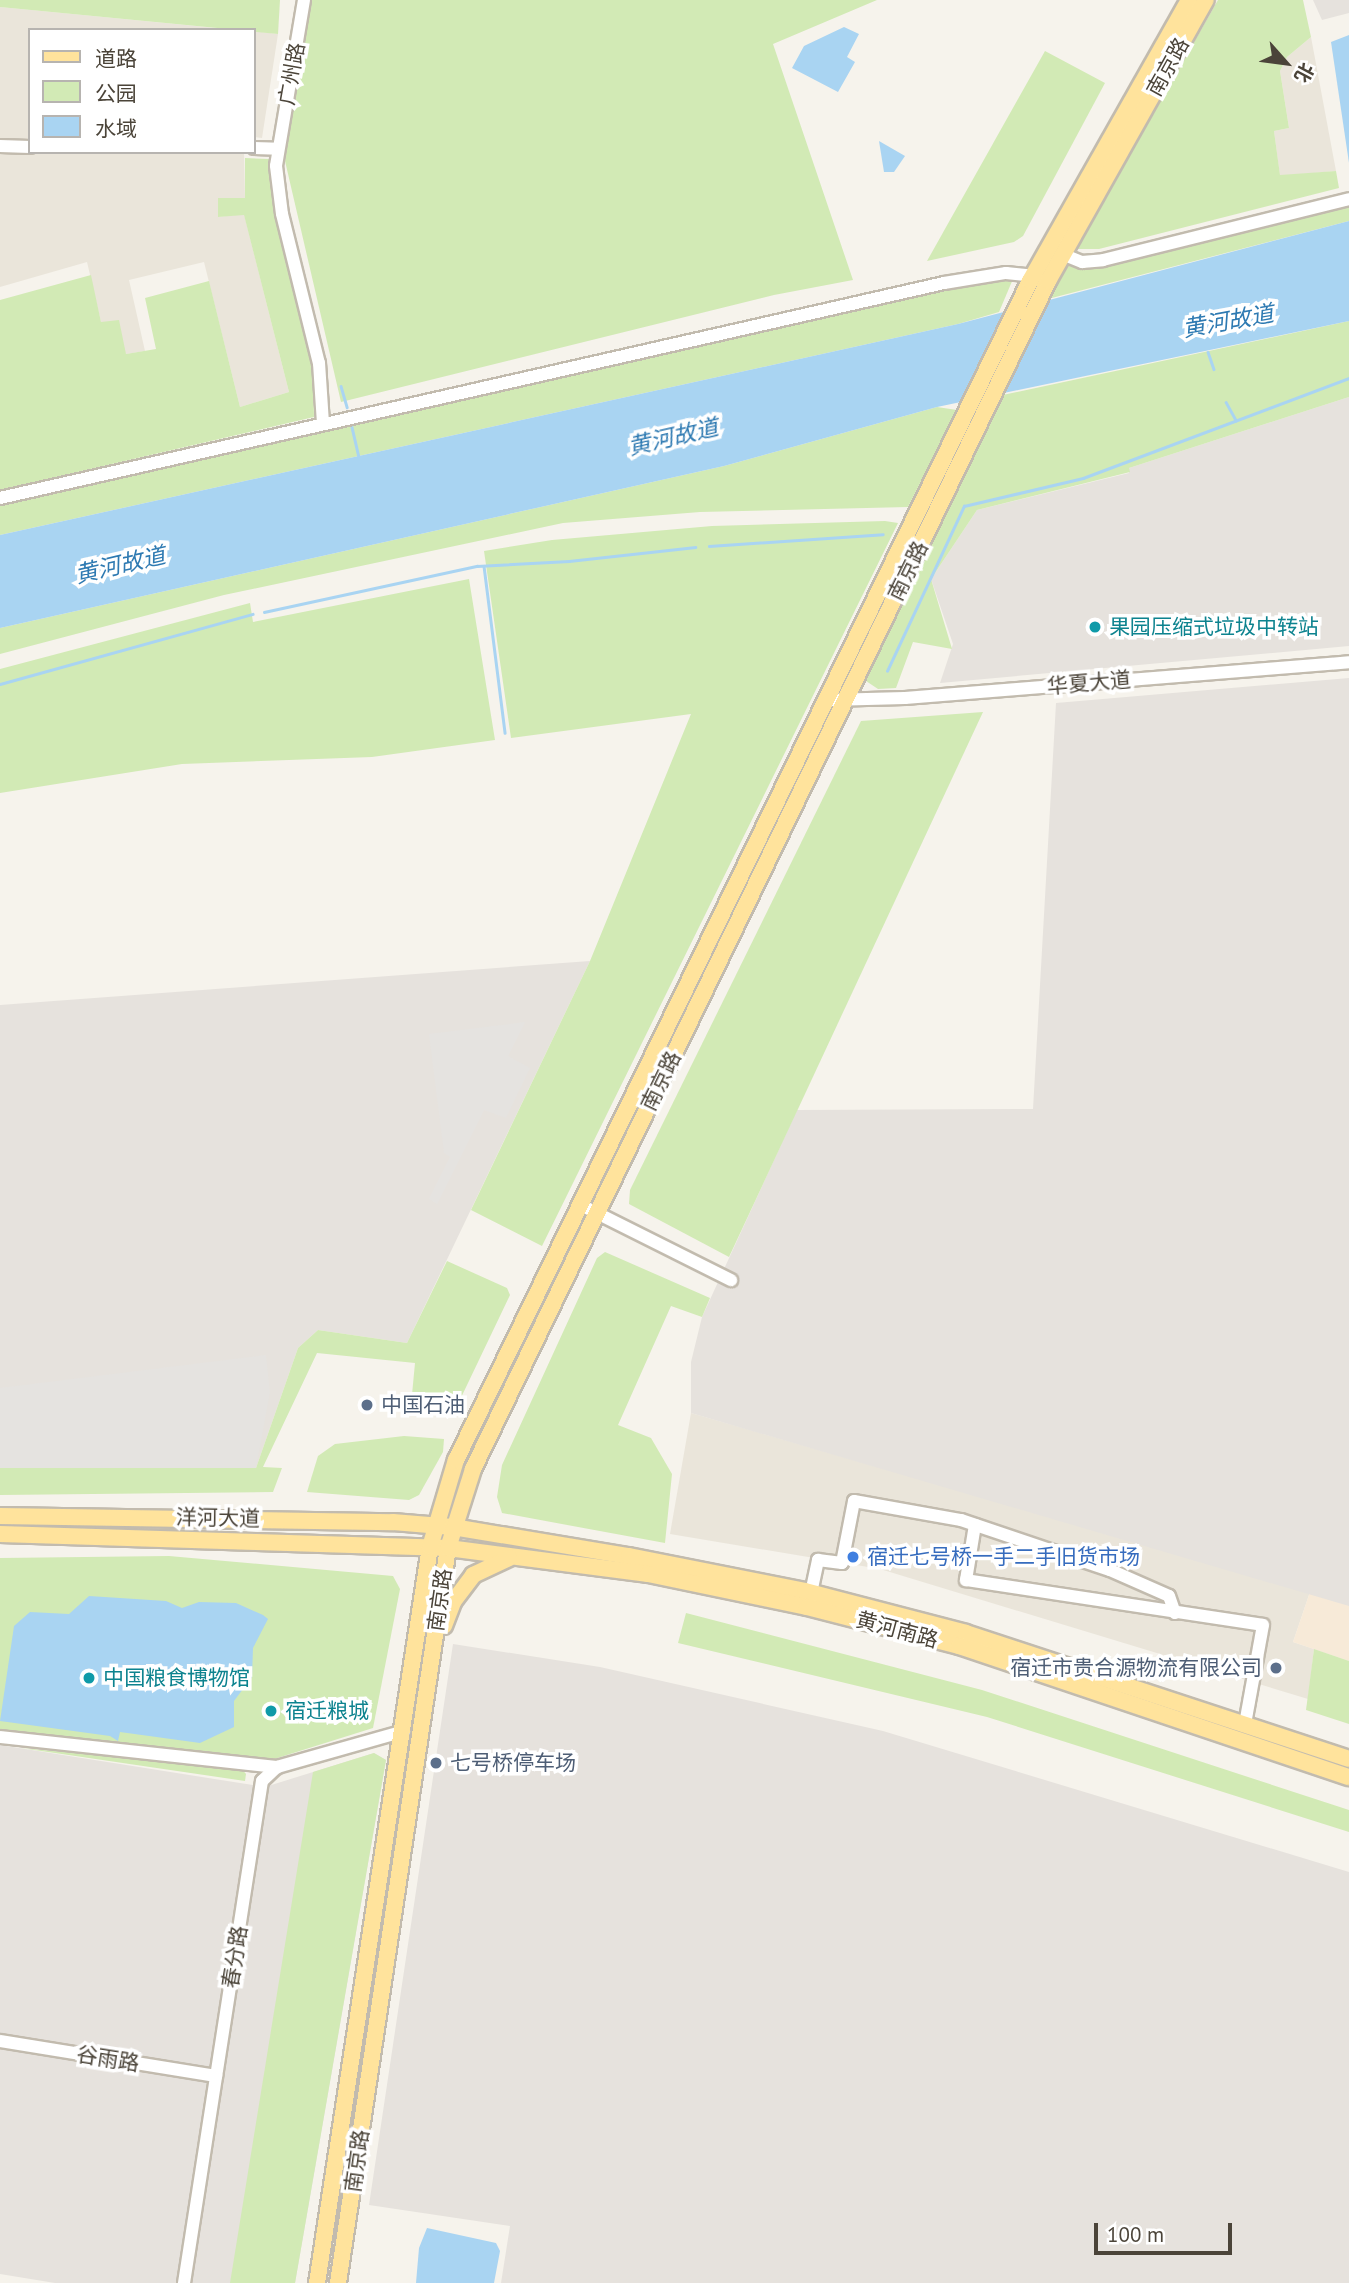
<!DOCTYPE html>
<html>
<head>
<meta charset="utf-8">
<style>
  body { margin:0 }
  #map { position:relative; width:1349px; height:2283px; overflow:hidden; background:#f6f3ec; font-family:"PT Sans","Noto Sans SC",sans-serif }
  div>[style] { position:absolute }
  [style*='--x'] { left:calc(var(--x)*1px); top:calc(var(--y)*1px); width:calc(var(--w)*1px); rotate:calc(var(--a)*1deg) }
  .residential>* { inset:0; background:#eae5da }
  .commercial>* { inset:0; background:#f7ead8 }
  .industrial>* { inset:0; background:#e6e2dd }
  .green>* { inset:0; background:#d2eab5 }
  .parking>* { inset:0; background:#e5e3e0 }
  .water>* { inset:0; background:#a9d4f2 }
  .stream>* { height:2.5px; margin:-1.25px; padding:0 1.25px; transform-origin:1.25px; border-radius:1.25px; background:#a9d4f2 }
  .roads { filter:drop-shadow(2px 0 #c2bbae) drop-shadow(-2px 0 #c2bbae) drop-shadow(0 2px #c2bbae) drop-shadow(0 -2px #c2bbae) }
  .minor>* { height:12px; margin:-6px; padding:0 6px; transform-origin:6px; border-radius:6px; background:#fff }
  .major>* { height:16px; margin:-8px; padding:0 8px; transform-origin:8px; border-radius:8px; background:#ffe39c }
  .dots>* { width:19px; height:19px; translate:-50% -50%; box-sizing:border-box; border:4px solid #fff; border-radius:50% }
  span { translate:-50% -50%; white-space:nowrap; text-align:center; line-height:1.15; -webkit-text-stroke:7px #fff; paint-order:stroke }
  .street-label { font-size:21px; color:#4b4439 }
  .culture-label { font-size:21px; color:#0d838f }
  .left { translate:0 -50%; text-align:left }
  .service-label { font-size:21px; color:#4e5e75 }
  .right { translate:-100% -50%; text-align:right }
  .shop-label { font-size:21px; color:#366cbe }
  .water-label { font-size:23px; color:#2e7ab2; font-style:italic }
  .legend { position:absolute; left:28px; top:28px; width:228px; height:126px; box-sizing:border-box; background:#fff; border:2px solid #b7b4b0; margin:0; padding:9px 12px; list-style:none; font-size:21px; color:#4b4439 }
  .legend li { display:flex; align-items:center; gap:14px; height:35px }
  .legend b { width:35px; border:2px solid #b7b4b0 }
  .north { position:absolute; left:1251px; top:28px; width:70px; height:70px; -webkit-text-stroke:5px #fff; paint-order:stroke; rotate:118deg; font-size:19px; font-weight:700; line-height:28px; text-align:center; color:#4b4439 }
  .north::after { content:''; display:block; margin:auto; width:24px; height:32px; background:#4b4439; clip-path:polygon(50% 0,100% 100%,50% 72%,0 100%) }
  .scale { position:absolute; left:1094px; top:2223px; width:138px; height:32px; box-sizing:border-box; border:4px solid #4b4439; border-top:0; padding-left:9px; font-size:21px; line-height:24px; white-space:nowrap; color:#4b4439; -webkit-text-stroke:5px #fff; paint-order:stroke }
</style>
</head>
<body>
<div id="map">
  <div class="residential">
    <div style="clip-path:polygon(0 7px,237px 30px,30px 30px,30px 152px,244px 152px,245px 198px,218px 217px,244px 214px,289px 392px,240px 407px,204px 262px,129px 280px,145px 351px,126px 354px,101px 322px,87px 262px,0 287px)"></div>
    <div style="clip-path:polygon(254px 31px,278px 34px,262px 138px,254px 137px)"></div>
    <div style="clip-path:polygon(1311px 37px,1336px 171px,1280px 176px,1274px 131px,1289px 128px,1280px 71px,1287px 57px)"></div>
    <div style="clip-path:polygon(691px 1413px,1310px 1592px,1293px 1642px,1314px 1649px,1308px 1699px,880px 1569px,670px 1534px)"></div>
  </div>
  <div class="commercial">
    <div style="clip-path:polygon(1310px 1592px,1349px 1605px,1349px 1661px,1293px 1642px)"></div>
  </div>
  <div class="industrial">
    <div style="clip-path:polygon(1313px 0,1349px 0,1349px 13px,1322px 20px)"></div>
    <div style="clip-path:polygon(1349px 397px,1349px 646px,940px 683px,953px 644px,931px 579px,977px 510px,1129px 473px,1129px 468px)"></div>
    <div style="clip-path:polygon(1349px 678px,1349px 1606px,691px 1413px,691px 1362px,702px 1317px,797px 1110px,1033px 1109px,1056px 703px)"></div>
    <div style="clip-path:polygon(590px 961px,407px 1343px,318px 1330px,298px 1348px,256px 1468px,0 1468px,0 1005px)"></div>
    <div style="clip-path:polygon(453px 1644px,600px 1667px,883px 1731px,1349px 1872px,1349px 2283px,501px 2283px,510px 2226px,369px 2205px)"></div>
    <div style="clip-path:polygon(0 1745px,265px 1787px,374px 1753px,386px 1760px,295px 2283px,55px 2283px,0 2274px)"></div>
  </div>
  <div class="green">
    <div style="clip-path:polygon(0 0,280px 0,278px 34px,0 7px)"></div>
    <div style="clip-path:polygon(310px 0,877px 0,773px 44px,853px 280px,774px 295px,341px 402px,285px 161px)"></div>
    <div style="clip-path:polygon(1218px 0,1303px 0,1311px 37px,1287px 57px,1280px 71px,1289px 128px,1274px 131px,1280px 175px,1336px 171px,1339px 188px,1099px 249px,1076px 249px)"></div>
    <div style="clip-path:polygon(1045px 51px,1105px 83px,1023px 236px,1014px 242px,927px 261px)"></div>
    <div style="clip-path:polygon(245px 158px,269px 159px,313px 362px,314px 417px,0 490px,0 300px,91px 275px,101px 322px,119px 320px,126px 354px,156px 349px,145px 298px,209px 281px,240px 407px,289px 392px,244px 215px,218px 217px,218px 198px,245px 198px)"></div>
    <div style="clip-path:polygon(1349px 202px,1349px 221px,1044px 300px,1064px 259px,1078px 265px)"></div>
    <div style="clip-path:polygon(1013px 279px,999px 312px,958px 324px,0 535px,0 503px,947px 288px)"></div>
    <div style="clip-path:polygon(1349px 321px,1349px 397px,1129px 468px,1130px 472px,977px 510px,931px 579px,952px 649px,913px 642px,896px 688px,878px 689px,866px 681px,864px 673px,998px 396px)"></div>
    <div style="clip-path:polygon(937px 407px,957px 410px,908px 507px,700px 512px,563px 523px,224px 595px,0 654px,0 628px,724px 466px)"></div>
    <div style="clip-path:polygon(885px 521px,898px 523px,542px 1246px,471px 1210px,590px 961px,691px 714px,511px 738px,484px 551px,552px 540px,712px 526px)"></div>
    <div style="clip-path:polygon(469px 579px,495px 740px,372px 757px,182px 764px,0 793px,0 669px,250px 603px,253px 622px)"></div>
    <div style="clip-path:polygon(983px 712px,729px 1257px,629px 1204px,630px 1190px,861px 721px)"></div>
    <div style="clip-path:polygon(605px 1252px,710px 1298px,702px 1317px,671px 1306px,618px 1425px,651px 1438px,672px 1474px,665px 1543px,502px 1513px,497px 1497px,502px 1465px,597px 1258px)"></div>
    <div style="clip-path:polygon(447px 1261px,507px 1288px,510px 1295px,457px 1406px,411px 1405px,415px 1363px,317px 1353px,263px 1467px,282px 1468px,273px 1492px,0 1495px,0 1468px,256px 1468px,298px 1348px,318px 1330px,407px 1343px)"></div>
    <div style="clip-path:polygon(404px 1436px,444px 1439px,443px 1452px,419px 1495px,409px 1500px,307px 1492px,318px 1456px,335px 1444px)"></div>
    <div style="clip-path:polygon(169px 1556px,393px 1576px,400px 1589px,373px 1728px,271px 1760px,0 1733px,0 1558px)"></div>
    <div style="clip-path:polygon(686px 1613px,982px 1690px,1349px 1810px,1349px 1832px,987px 1717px,678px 1643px)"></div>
    <div style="clip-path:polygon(1314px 1649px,1349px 1661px,1349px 1724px,1306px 1710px)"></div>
    <div style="clip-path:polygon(21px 1748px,241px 1768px,246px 1774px,245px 1781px)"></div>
    <div style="clip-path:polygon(374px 1753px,386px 1760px,295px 2283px,230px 2283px,313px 1772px)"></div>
  </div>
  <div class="parking">
    <div style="clip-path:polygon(525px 1022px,508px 1056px,530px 1068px,506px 1118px,484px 1110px,437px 1204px,429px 1199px,450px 1157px,444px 1153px,429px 1034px)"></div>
    <div style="clip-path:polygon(266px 1355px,270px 1392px,256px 1468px,0 1468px,0 1388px)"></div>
  </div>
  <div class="water">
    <div style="clip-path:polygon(844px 27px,859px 34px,847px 57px,855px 62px,838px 92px,792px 68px,804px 46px)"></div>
    <div style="clip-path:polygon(1349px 35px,1349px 163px,1331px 42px)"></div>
    <div style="clip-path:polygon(879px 141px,905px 156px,894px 172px,884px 172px)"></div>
    <div style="clip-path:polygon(1349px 221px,1349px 321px,937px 407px,724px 466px,0 628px,0 535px,958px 324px)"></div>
    <div style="clip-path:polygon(89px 1596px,166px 1601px,182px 1608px,199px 1602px,236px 1603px,263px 1615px,268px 1619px,253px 1648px,252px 1677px,234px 1701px,234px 1727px,200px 1743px,120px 1732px,118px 1741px,110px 1736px,0 1721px,14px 1626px,30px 1612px,69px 1614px)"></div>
    <div style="clip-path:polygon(427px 2228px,496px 2243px,500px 2251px,494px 2283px,416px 2283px,419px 2248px)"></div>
  </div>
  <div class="stream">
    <div style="--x:1208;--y:352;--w:18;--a:71"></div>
    <div style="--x:341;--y:386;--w:22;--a:74"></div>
    <div style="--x:1226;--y:402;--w:21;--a:61"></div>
    <div style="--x:352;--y:427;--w:32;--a:77"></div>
    <div style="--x:709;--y:546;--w:174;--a:-3.9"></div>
    <div style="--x:484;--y:566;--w:168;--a:82.8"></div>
    <div style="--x:264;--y:612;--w:218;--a:-12.2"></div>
    <div style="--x:477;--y:566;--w:92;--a:-3.1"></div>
    <div style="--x:569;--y:561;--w:127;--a:-6.3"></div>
    <div style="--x:887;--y:671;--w:182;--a:-65"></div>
    <div style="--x:964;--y:506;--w:122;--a:-13.2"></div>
    <div style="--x:1083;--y:478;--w:284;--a:-20.6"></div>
    <div style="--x:0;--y:684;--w:262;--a:-15.5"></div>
  </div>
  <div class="roads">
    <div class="minor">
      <div style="--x:304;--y:0;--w:168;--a:99.6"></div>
      <div style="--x:276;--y:166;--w:48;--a:82.9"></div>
      <div style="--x:282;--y:214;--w:154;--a:76.1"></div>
      <div style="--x:319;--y:363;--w:60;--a:86.2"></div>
      <div style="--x:0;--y:146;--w:30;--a:2"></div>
      <div style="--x:254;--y:148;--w:24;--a:2"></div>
      <div style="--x:1062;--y:254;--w:22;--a:22"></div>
      <div style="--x:1082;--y:262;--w:21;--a:-5"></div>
      <div style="--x:1103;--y:260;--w:253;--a:-13.9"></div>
      <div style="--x:0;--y:498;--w:968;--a:-12.83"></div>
      <div style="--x:944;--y:283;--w:63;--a:-9.2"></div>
      <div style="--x:1006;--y:273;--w:27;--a:6"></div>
      <div style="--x:829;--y:700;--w:76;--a:-1.5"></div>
      <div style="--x:905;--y:698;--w:445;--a:-4.6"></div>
      <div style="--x:581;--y:1205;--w:168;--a:26.6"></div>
      <div style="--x:975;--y:1525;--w:56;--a:99.3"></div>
      <div style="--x:966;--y:1580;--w:300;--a:8.6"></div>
      <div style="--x:1263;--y:1625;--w:101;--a:100.3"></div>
      <div style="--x:811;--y:1593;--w:34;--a:-78"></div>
      <div style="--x:818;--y:1560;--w:24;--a:7"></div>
      <div style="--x:842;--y:1563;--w:63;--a:-79"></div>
      <div style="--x:854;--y:1501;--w:109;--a:10.1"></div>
      <div style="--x:961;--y:1520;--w:157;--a:18.6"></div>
      <div style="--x:1110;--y:1570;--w:64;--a:23.8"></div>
      <div style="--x:1169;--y:1596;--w:18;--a:71"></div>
      <div style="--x:0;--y:1737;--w:279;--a:6.2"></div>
      <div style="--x:0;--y:2041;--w:219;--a:9.2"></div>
      <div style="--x:184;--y:2283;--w:508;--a:-81.17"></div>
      <div style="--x:262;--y:1781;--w:21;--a:-43"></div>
      <div style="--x:277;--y:1767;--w:132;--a:-15.8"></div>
    </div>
    <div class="major">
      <div style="--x:0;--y:1516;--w:393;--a:0.9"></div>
      <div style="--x:393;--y:1522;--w:60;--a:4.8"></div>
      <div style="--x:453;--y:1527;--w:178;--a:9.4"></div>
      <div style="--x:629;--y:1556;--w:179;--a:11.2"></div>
      <div style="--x:805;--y:1591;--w:166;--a:14.6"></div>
      <div style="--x:966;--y:1633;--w:403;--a:18.2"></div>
      <div style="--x:0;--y:1534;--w:448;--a:1.8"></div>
      <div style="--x:448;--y:1548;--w:202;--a:7.4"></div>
      <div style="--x:648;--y:1574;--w:162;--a:11.7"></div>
      <div style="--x:807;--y:1607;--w:157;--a:14.4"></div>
      <div style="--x:959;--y:1646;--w:411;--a:18.6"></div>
      <div style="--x:444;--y:1626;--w:26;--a:-69"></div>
      <div style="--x:453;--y:1602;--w:34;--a:-53"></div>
      <div style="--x:473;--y:1575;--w:40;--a:-25"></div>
      <div style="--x:317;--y:2283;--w:745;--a:-81.27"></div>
      <div style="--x:430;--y:1547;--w:91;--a:-73.4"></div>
      <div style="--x:456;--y:1460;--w:1311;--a:-64.04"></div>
      <div style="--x:1030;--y:281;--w:323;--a:-60.5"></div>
      <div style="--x:338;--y:2283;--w:743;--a:-81.49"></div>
      <div style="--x:448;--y:1548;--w:83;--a:-72.4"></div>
      <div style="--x:473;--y:1469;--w:1320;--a:-64.17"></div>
      <div style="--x:1048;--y:281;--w:322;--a:-60.7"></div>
    </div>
  </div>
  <div class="dots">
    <div style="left:1095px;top:627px;background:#0f9aa8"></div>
    <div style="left:367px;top:1405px;background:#5c6f8a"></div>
    <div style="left:853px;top:1557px;background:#3f7fe0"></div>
    <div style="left:1276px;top:1668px;background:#5c6f8a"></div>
    <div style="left:89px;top:1678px;background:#0f9aa8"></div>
    <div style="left:271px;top:1711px;background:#0f9aa8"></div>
    <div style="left:436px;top:1763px;background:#5c6f8a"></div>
  </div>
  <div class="street-label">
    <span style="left:1168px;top:67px;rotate:-61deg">南京路</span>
    <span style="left:292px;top:74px;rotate:-80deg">广州路</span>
    <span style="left:908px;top:571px;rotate:-64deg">南京路</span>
    <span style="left:1089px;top:683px;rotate:-5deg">华夏大道</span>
    <span style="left:661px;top:1081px;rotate:-64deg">南京路</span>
    <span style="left:218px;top:1518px;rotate:1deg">洋河大道</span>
    <span style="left:440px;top:1600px;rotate:-82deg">南京路</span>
    <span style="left:897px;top:1630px;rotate:15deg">黄河南路</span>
    <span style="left:235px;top:1957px;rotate:-81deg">春分路</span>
    <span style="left:108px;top:2059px;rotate:9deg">谷雨路</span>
    <span style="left:357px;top:2161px;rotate:-82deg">南京路</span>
  </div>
  <div class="culture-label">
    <span class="left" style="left:1109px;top:627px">果园压缩式垃圾中转站</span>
    <span class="left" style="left:103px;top:1678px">中国粮食博物馆</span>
    <span class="left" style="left:285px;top:1711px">宿迁粮城</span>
  </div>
  <div class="service-label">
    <span class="left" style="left:381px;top:1405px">中国石油</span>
    <span class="right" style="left:1262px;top:1668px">宿迁市贵合源物流有限公司</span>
    <span class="left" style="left:450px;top:1763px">七号桥停车场</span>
  </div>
  <div class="shop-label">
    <span class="left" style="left:867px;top:1557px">宿迁七号桥一手二手旧货市场</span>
  </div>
  <div class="water-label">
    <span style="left:1228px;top:321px;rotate:-10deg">黄河故道</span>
    <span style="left:673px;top:437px;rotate:-13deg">黄河故道</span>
    <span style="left:120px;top:565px;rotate:-13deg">黄河故道</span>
  </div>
  <ul class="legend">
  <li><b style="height:9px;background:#ffe39c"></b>道路</li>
  <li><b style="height:19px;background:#d2eab5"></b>公园</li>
  <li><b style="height:19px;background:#a9d4f2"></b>水域</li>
  </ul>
  <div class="north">北</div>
  <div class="scale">100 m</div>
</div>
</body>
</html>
